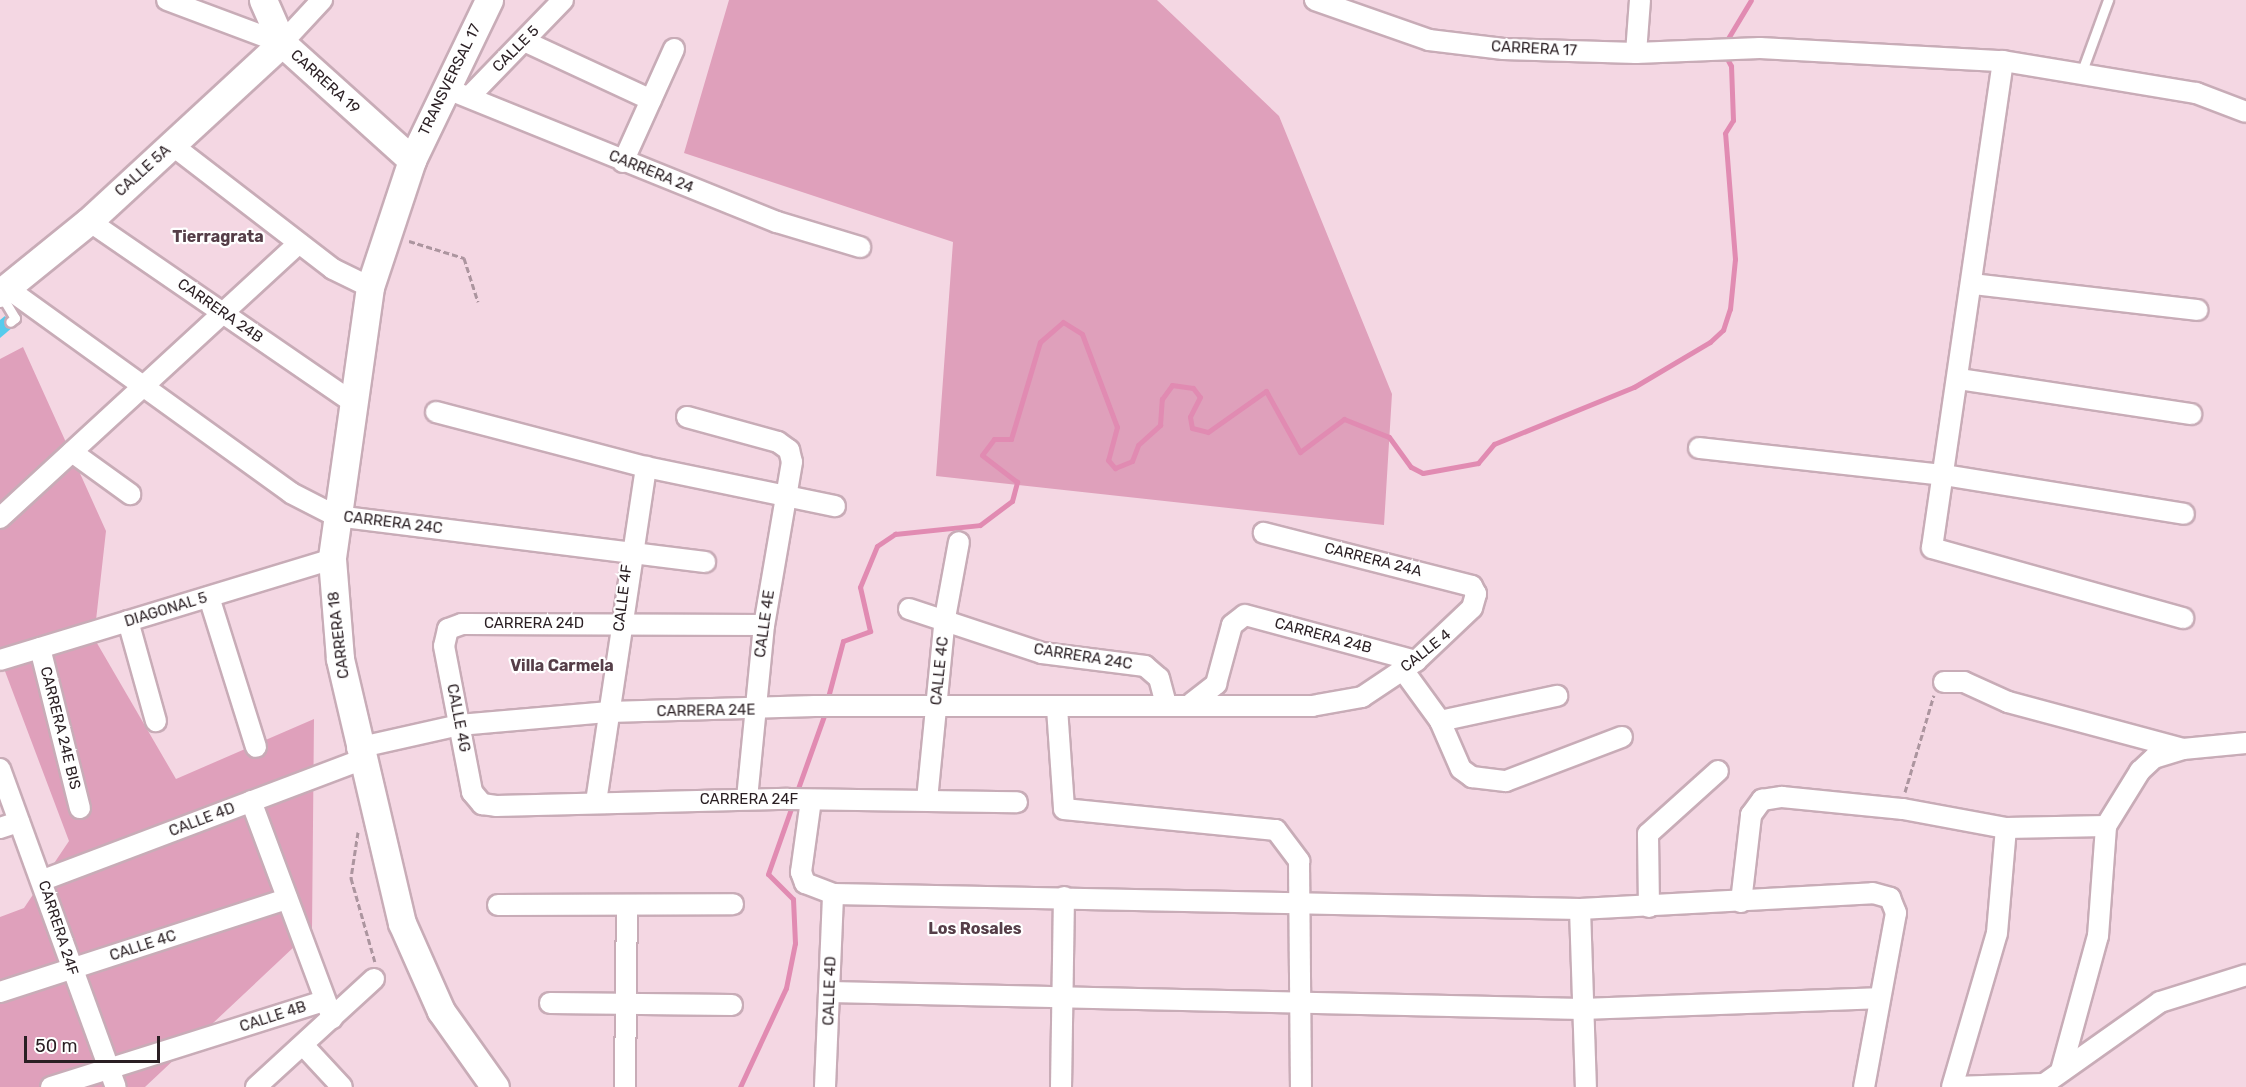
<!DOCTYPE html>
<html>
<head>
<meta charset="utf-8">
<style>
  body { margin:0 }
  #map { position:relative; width:2246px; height:1087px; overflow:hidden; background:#f4d7e3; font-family:Rubik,sans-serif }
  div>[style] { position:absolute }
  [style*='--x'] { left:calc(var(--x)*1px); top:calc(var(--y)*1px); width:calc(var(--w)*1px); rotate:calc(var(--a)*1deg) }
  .green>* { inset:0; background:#dfa0bb }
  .stream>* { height:5px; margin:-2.5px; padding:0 2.5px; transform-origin:2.5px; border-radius:2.5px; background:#e18bb2 }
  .building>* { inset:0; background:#55cbec }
  .path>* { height:3px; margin-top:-1.5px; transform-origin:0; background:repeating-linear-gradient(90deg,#ac959f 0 6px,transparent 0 9px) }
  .roads { filter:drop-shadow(2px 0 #c8acb7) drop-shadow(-2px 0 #c8acb7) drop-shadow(0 2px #c8acb7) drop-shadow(0 -2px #c8acb7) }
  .lane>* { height:9px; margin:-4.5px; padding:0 4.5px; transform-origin:4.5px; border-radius:4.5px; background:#fff }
  .street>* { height:20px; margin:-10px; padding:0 10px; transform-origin:10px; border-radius:10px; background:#fff }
  .secondary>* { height:27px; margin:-13.5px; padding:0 13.5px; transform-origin:13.5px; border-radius:13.5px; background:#fff }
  span { translate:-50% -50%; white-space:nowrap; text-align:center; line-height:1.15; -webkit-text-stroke:4.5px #fff; paint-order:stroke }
  .street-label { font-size:15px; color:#2a1f23 }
  .neighbourhood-label { font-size:16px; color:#553e48; font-weight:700 }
  .scale { position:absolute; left:24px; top:1036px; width:136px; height:27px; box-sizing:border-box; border:3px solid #2a1f23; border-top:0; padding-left:8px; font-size:18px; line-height:21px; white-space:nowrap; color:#2a1f23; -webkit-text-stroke:4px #fff; paint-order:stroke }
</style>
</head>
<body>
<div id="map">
  <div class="green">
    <div style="clip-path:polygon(729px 0,1157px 0,1279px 116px,1392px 394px,1384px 525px,936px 476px,953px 242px,684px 153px)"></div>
    <div style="clip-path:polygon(23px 347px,106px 531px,94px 638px,176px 779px,314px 719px,312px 930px,145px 1087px,0 1087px,0 917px,24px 908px,69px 841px,0 658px,0 359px)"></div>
  </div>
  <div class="stream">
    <div style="--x:1724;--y:45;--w:52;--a:-59"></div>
    <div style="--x:827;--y:701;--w:62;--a:-75.1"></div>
    <div style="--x:843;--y:641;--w:29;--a:-20"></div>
    <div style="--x:870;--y:631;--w:45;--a:-102.8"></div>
    <div style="--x:860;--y:587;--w:44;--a:-67.5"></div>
    <div style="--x:877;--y:546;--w:22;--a:-34"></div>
    <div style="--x:895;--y:534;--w:85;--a:-6"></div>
    <div style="--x:980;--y:525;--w:40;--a:-37"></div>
    <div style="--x:1012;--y:501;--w:20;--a:-75"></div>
    <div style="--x:1017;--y:482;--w:44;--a:-142.4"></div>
    <div style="--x:982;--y:455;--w:20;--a:-53"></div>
    <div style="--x:994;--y:439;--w:17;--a:0"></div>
    <div style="--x:1011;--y:439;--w:101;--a:-73.4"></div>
    <div style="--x:1040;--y:342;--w:30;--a:-41"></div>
    <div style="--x:1063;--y:322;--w:22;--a:32"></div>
    <div style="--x:1082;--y:334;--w:99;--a:69.4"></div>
    <div style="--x:1117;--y:427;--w:34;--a:105"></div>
    <div style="--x:1108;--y:460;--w:11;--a:49"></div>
    <div style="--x:1115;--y:468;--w:18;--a:-22"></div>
    <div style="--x:1132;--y:461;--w:17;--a:-69"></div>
    <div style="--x:1138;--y:445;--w:30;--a:-42"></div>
    <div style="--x:1160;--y:425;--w:26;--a:-86"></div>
    <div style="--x:1162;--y:399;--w:17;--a:-54"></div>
    <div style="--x:1172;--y:385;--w:21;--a:8"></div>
    <div style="--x:1193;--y:388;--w:11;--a:52"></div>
    <div style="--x:1200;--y:397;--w:22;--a:117"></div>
    <div style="--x:1190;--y:417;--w:11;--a:80"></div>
    <div style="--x:1192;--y:428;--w:16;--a:14"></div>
    <div style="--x:1208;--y:432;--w:71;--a:-35.3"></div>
    <div style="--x:1266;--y:391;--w:70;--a:60.9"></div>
    <div style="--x:1300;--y:452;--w:55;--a:-36.9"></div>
    <div style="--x:1344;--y:419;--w:48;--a:21.8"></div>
    <div style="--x:1389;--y:437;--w:37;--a:54"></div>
    <div style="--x:1411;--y:467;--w:13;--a:27"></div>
    <div style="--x:1423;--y:473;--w:56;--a:-10.3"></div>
    <div style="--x:1478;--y:463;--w:25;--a:-50"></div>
    <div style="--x:1494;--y:444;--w:151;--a:-22.2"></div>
    <div style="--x:1634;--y:387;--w:88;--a:-30.6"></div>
    <div style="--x:1710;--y:342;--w:18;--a:-43"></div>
    <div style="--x:1723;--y:330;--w:22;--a:-72"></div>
    <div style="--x:1730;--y:309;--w:50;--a:-84.3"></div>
    <div style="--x:1735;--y:259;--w:126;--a:-94.5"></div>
    <div style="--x:1725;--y:133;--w:15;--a:-58"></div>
    <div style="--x:1733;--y:120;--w:54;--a:-92.1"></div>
    <div style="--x:1731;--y:66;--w:15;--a:-118"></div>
    <div style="--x:796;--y:794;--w:89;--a:-70.3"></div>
    <div style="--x:740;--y:1087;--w:109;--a:-65.1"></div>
    <div style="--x:786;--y:988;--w:46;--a:-78.7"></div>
    <div style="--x:795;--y:943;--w:44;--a:-92.6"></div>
    <div style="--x:793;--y:899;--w:35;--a:-135"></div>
    <div style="--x:768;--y:874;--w:75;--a:-70.6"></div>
  </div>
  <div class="building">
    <div style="clip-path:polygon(5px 316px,13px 327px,0 338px,0 320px)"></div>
  </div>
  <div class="path">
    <div style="--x:409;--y:241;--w:58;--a:17.2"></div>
    <div style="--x:464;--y:258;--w:46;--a:72.3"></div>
    <div style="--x:1905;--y:792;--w:101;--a:-73.4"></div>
    <div style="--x:358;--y:832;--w:47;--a:98.7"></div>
    <div style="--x:351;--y:878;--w:87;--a:74.1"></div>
  </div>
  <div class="roads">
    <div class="lane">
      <div style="--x:2082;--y:71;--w:76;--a:-69.9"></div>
      <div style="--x:1;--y:295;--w:27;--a:59"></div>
      <div style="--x:15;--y:318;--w:6;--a:141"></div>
    </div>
    <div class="street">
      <div style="--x:167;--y:0;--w:123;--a:20.5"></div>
      <div style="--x:282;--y:43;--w:59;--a:-47.1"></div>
      <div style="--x:1315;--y:0;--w:121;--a:19.3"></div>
      <div style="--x:1429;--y:40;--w:75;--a:6.9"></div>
      <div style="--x:1503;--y:49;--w:133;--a:1.7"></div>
      <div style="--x:1636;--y:53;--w:124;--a:-2.3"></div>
      <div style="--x:1760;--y:48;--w:243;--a:3.1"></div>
      <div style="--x:2003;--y:61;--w:196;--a:9.4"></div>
      <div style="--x:2196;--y:93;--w:53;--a:20.8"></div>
      <div style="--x:524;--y:41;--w:140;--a:24.9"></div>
      <div style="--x:1636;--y:53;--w:53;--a:-85.7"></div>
      <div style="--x:2003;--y:61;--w:492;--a:98.3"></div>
      <div style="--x:1932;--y:548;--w:261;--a:15.6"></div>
      <div style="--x:445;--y:88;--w:358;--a:22"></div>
      <div style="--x:777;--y:222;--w:87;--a:16.8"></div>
      <div style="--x:469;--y:97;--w:135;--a:-45.9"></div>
      <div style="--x:172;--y:145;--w:203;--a:37.6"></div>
      <div style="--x:333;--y:269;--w:41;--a:25.9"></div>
      <div style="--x:623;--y:162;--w:124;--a:-65.7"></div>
      <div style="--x:89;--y:221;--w:318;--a:34.5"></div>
      <div style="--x:1973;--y:284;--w:226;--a:6.6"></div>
      <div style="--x:7;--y:288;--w:350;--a:35.8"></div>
      <div style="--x:291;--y:493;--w:51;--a:27.1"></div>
      <div style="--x:336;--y:516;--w:372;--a:7.1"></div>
      <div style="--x:1959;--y:379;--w:235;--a:8.6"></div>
      <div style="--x:436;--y:412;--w:217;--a:14.7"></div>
      <div style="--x:646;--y:467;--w:193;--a:11.7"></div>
      <div style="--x:687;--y:417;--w:94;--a:15.4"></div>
      <div style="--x:778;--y:442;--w:14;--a:36"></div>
      <div style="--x:789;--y:450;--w:12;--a:76"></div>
      <div style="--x:792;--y:462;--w:165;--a:99.7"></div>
      <div style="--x:764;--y:625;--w:175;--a:95.6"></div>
      <div style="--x:1699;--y:448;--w:246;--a:6.3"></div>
      <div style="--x:1944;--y:475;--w:243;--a:9.2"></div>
      <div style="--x:72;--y:452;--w:72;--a:35.9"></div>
      <div style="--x:0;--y:518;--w:406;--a:-42.6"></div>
      <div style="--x:209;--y:597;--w:157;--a:72.6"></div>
      <div style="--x:909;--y:609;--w:140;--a:18.3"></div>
      <div style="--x:1042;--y:653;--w:104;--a:7.2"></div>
      <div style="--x:1145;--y:666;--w:18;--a:41"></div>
      <div style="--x:1159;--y:678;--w:28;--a:75"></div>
      <div style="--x:128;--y:621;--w:104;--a:74.4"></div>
      <div style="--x:764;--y:625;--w:302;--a:-179.8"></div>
      <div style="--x:462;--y:624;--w:15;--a:160"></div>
      <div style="--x:448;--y:629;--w:17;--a:103"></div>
      <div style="--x:444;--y:646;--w:149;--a:79.1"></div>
      <div style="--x:472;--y:792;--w:16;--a:50"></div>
      <div style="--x:482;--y:804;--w:14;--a:8"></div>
      <div style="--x:496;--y:806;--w:292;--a:-1.4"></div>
      <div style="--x:788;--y:799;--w:229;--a:0.8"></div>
      <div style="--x:40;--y:648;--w:165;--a:76"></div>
      <div style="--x:0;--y:660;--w:347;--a:-16.9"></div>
      <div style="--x:1403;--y:670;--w:63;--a:54"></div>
      <div style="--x:1440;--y:721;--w:52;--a:66.4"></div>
      <div style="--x:1461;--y:769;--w:14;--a:36"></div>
      <div style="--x:1472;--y:777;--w:34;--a:7"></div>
      <div style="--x:1506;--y:781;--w:124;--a:-20.8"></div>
      <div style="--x:1944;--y:682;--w:20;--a:0"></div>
      <div style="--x:1964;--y:682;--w:48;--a:24.4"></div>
      <div style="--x:2008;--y:702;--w:181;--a:15"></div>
      <div style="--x:1192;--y:703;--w:31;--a:-38"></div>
      <div style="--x:1216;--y:684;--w:61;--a:-74.8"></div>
      <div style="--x:1232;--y:625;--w:16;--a:-38"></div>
      <div style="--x:1245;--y:615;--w:177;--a:15.1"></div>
      <div style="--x:1057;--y:708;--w:101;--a:86"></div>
      <div style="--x:1064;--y:809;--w:213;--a:5.7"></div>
      <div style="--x:1276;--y:830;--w:39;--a:53"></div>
      <div style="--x:1299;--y:861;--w:226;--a:89.5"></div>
      <div style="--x:1440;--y:721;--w:120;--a:-12.1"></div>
      <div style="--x:357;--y:748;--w:105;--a:-12.7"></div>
      <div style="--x:459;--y:725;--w:151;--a:-5"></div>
      <div style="--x:609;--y:712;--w:206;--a:-1.7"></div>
      <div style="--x:815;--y:706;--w:497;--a:0"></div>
      <div style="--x:1312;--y:706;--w:51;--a:-10.2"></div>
      <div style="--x:1362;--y:697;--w:65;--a:-33.7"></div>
      <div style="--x:1416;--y:661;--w:77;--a:-43.4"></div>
      <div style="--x:1472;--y:608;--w:15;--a:-74"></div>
      <div style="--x:1476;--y:594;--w:9;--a:-117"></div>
      <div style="--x:1472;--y:586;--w:215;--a:-165.7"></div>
      <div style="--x:0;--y:769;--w:338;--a:70"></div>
      <div style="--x:811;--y:800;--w:73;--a:97.9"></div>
      <div style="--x:801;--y:872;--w:12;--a:70"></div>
      <div style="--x:805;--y:883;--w:30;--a:21"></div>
      <div style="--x:833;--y:894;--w:747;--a:1.15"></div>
      <div style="--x:1580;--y:909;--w:293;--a:-3.1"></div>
      <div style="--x:1873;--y:893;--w:18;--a:16"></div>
      <div style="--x:1890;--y:898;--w:16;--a:68"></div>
      <div style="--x:1896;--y:913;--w:177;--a:100.4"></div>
      <div style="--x:927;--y:800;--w:183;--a:-84.4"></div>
      <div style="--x:945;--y:618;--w:77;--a:-79.6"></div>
      <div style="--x:251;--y:801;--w:232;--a:69.5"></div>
      <div style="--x:596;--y:802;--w:339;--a:-81.5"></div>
      <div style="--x:0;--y:828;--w:20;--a:-18"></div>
      <div style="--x:43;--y:880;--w:340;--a:-20.7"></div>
      <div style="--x:1741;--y:902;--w:88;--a:-83.4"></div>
      <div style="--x:1751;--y:815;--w:19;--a:-54"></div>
      <div style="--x:1762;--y:800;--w:20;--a:-9"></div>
      <div style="--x:1782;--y:797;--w:122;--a:5.7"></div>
      <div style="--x:1903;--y:809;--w:105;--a:10.5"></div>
      <div style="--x:2006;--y:828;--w:100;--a:-1.1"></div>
      <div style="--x:2106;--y:826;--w:65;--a:-58.3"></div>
      <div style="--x:2140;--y:771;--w:19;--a:-43"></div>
      <div style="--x:2154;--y:758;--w:30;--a:-17"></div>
      <div style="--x:2183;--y:749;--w:63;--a:-5.4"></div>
      <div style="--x:498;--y:905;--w:235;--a:-0.2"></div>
      <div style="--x:1649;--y:907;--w:73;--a:-90.8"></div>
      <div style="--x:1648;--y:834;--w:94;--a:-42"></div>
      <div style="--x:1580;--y:909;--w:178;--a:88.1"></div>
      <div style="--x:0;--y:992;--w:302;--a:-18"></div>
      <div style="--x:830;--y:992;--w:752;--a:1.3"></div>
      <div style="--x:1582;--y:1009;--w:295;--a:-2.1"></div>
      <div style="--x:550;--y:1003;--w:182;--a:0.6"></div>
      <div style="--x:303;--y:1045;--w:57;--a:47.1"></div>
      <div style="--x:2061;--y:1071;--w:140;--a:-74.7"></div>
      <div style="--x:2098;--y:936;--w:110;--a:-85.8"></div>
      <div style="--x:51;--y:1087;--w:286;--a:-17.5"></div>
      <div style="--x:256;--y:1087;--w:160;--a:-42.5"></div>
      <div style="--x:625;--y:1087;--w:182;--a:-89.4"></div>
      <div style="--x:825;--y:1087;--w:193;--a:-87.6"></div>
      <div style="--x:1061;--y:1087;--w:190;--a:-89.1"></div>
      <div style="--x:1952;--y:1087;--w:160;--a:-73.7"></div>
      <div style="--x:1997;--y:933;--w:105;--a:-85.1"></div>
      <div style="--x:1954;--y:1087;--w:89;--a:-1.9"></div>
      <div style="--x:2040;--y:1087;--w:147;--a:-35.3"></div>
      <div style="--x:2160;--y:1002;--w:90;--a:-17.4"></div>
    </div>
    <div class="secondary">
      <div style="--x:263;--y:0;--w:47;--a:66.2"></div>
      <div style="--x:282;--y:43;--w:175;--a:42"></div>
      <div style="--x:489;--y:0;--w:178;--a:115.7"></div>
      <div style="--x:412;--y:160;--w:134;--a:108.3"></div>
      <div style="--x:370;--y:287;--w:275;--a:98"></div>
      <div style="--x:332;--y:559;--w:100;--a:85.4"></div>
      <div style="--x:340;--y:659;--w:271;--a:76.8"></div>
      <div style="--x:402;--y:923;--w:96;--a:66.1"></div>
      <div style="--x:441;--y:1011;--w:93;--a:54.6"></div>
      <div style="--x:0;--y:293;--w:114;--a:-39"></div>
      <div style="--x:89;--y:221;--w:263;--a:-42.7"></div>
    </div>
  </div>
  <div class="street-label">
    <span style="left:516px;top:49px;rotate:-45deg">CALLE 5</span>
    <span style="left:1534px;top:49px;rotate:3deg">CARRERA 17</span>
    <span style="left:450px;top:80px;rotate:-64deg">TRANSVERSAL 17</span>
    <span style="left:325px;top:82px;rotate:42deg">CARRERA 19</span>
    <span style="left:143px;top:171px;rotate:-42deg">CALLE 5A</span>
    <span style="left:651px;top:172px;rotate:22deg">CARRERA 24</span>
    <span style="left:220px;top:311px;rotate:35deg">CARRERA 24B</span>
    <span style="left:393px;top:523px;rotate:7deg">CARRERA 24C</span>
    <span style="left:1373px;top:560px;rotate:14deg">CARRERA 24A</span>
    <span style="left:623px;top:598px;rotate:-83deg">CALLE 4F</span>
    <span style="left:166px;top:610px;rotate:-17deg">DIAGONAL 5</span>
    <span style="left:534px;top:624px">CARRERA 24D</span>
    <span style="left:765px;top:624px;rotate:-82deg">CALLE 4E</span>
    <span style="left:339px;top:635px;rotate:-97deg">CARRERA 18</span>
    <span style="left:1323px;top:636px;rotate:15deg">CARRERA 24B</span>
    <span style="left:1426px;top:651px;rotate:-38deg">CALLE 4</span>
    <span style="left:1083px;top:657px;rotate:9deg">CARRERA 24C</span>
    <span style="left:940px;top:671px;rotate:-84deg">CALLE 4C</span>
    <span style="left:706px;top:711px;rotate:-1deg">CARRERA 24E</span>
    <span style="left:458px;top:718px;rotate:79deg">CALLE 4G</span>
    <span style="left:60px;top:728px;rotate:76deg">CARRERA 24E BIS</span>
    <span style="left:749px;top:800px">CARRERA 24F</span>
    <span style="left:202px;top:820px;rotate:-21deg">CALLE 4D</span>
    <span style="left:58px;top:928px;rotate:72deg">CARRERA 24F</span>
    <span style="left:143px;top:946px;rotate:-18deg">CALLE 4C</span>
    <span style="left:830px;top:991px;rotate:-88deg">CALLE 4D</span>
    <span style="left:273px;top:1017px;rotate:-18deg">CALLE 4B</span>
  </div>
  <div class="neighbourhood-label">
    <span style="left:218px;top:237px">Tierragrata</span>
    <span style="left:562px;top:666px">Villa Carmela</span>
    <span style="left:975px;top:929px">Los Rosales</span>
  </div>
  <div class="scale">50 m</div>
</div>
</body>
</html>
